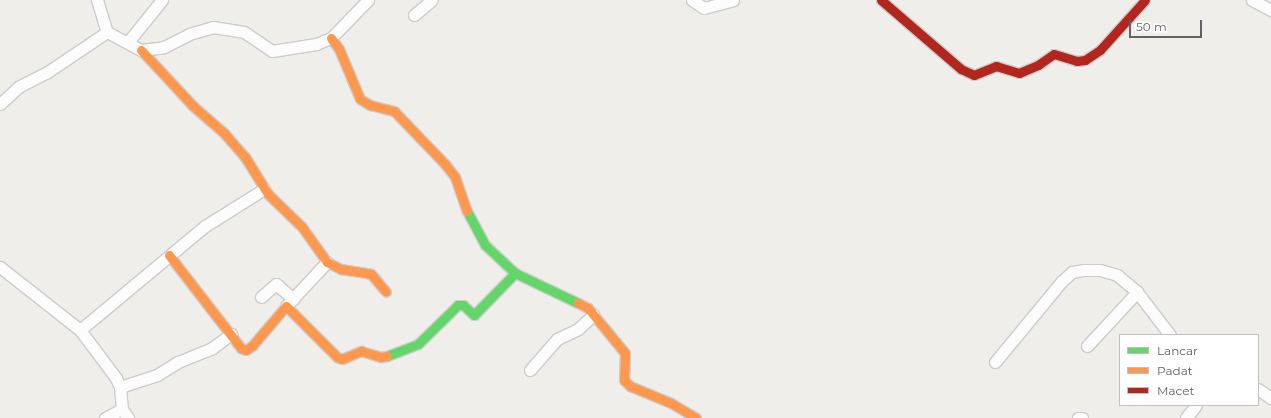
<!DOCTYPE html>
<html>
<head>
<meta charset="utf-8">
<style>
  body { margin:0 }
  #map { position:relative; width:1271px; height:418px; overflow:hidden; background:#efeeea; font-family:Montserrat,sans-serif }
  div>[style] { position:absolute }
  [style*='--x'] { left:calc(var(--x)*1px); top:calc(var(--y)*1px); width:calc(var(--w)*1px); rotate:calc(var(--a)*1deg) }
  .roads { filter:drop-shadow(1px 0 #cbcccc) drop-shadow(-1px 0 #cbcccc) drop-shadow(0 1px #cbcccc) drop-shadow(0 -1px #cbcccc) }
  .street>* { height:11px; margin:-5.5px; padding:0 5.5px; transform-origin:5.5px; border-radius:5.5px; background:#fdfcfc }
  .fast>* { height:9px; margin:-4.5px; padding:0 4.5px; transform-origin:4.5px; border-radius:4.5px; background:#63d668 }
  .slow>* { height:9px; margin:-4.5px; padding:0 4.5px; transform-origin:4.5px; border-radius:4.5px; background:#ff974d }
  .jam>* { height:9px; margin:-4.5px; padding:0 4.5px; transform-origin:4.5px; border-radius:4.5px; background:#b3261e }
  span { translate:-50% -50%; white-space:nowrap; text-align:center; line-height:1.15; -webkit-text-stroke:3px #fff; paint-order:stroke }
  .legend { position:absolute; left:1119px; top:334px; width:140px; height:72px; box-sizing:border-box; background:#fff; border:1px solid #bfc1c3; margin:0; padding:5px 7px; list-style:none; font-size:12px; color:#5f6368 }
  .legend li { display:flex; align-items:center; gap:8px; height:20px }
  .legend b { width:20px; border:1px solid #bfc1c3 }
  .scale { position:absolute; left:1129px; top:20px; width:73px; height:18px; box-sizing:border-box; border:2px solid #5f6368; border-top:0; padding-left:5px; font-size:12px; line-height:14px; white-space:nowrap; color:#5f6368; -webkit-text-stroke:3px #fff; paint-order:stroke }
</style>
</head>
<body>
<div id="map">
  <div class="roads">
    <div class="street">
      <div style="--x:97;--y:0;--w:34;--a:73"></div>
      <div style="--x:107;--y:32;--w:38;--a:28"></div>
      <div style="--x:141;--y:50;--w:23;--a:-7"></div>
      <div style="--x:164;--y:47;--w:28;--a:-27"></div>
      <div style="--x:189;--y:34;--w:25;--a:-16"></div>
      <div style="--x:213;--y:27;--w:31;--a:9"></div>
      <div style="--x:244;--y:32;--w:34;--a:34"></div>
      <div style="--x:272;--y:51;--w:45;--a:-9"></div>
      <div style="--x:316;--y:44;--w:16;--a:-22"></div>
      <div style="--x:331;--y:38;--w:53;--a:-45.8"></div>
      <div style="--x:692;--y:0;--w:14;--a:34"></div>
      <div style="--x:704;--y:8;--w:30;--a:-15"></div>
      <div style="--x:1252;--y:0;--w:21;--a:28"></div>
      <div style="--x:414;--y:15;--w:23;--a:-40"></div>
      <div style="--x:128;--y:42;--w:54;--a:-51"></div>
      <div style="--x:0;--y:104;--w:25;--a:-43"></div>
      <div style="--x:18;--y:87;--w:31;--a:-27"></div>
      <div style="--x:46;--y:73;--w:73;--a:-33.9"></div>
      <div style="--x:0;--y:267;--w:102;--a:38.2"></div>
      <div style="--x:80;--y:330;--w:60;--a:53.1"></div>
      <div style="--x:116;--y:378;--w:10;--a:66"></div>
      <div style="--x:120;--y:387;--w:22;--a:85"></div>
      <div style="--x:122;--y:409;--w:11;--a:56"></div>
      <div style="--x:261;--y:297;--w:20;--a:-41"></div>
      <div style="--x:276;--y:284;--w:23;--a:41"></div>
      <div style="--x:286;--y:306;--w:60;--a:-47"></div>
      <div style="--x:80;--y:330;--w:163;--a:-39.8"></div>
      <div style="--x:205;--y:226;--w:70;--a:-32.1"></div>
      <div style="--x:1087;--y:346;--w:74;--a:-47.2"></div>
      <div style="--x:995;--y:362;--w:105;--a:-50.4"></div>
      <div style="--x:1062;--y:281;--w:13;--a:-42"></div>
      <div style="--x:1072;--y:272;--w:11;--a:-10"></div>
      <div style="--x:1083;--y:270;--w:17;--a:0"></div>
      <div style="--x:1100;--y:270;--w:18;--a:16"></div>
      <div style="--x:1117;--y:275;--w:26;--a:40"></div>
      <div style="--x:1137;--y:292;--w:54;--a:52.5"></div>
      <div style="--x:530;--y:370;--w:41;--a:-48.9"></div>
      <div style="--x:557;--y:339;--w:23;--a:-25"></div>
      <div style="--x:578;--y:329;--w:21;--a:-43"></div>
      <div style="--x:120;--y:387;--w:39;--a:-18"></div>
      <div style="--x:157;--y:375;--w:25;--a:-32"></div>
      <div style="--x:178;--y:362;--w:37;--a:-22"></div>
      <div style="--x:212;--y:348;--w:24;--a:-36"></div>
      <div style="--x:1258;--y:389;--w:16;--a:35"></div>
      <div style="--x:105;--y:418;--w:19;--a:-28"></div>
      <div style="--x:1078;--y:418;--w:4;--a:0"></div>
      <div style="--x:1186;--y:418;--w:16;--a:-52"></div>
    </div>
    <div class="fast">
      <div style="--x:467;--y:211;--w:38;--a:62"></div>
      <div style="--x:485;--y:245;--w:41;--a:43"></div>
      <div style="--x:387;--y:356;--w:33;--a:-21"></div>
      <div style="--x:418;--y:344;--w:56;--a:-44.3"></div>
      <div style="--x:458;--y:305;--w:5;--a:0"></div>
      <div style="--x:463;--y:305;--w:15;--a:42"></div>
      <div style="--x:474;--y:315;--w:59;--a:-45.7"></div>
      <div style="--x:515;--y:273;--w:70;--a:25.5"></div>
    </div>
    <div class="slow">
      <div style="--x:331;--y:38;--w:14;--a:54"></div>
      <div style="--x:339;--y:49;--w:54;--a:67.2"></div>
      <div style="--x:360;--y:99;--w:12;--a:31"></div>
      <div style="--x:370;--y:105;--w:25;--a:14"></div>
      <div style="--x:394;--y:111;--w:74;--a:46.1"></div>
      <div style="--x:445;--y:164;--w:16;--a:52"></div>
      <div style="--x:455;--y:177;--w:36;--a:71"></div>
      <div style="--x:141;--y:50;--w:76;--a:47.1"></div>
      <div style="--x:193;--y:106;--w:41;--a:41.1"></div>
      <div style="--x:224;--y:133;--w:32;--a:49"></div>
      <div style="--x:245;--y:157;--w:44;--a:58.1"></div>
      <div style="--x:268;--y:194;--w:47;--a:44.1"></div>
      <div style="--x:302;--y:227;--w:43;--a:54.5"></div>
      <div style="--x:327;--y:262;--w:16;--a:27"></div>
      <div style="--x:341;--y:269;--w:30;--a:9"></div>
      <div style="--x:371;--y:274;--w:23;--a:50"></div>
      <div style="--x:169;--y:255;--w:118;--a:52.3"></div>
      <div style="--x:241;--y:348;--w:5;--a:22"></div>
      <div style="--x:246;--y:350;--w:7;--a:-34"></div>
      <div style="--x:252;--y:346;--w:52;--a:-49.6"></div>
      <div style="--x:286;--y:306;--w:72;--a:45"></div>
      <div style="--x:337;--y:357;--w:5;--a:22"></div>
      <div style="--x:342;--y:359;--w:21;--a:-23"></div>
      <div style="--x:361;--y:351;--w:21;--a:17"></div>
      <div style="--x:381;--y:357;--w:6;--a:-9"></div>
      <div style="--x:578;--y:303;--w:11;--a:27"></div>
      <div style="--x:588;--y:308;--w:58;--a:50.6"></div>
      <div style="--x:625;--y:353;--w:27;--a:92"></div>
      <div style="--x:624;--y:380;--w:8;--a:45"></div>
      <div style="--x:630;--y:386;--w:44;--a:22.5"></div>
      <div style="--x:671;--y:403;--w:29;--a:31"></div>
    </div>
    <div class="jam">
      <div style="--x:881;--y:0;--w:106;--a:40.8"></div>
      <div style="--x:961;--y:69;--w:14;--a:25"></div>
      <div style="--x:974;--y:75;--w:24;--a:-22"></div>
      <div style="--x:996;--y:66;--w:24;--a:17"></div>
      <div style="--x:1019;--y:73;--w:21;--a:-23"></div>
      <div style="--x:1038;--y:65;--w:19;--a:-35"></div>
      <div style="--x:1054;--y:54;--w:24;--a:17"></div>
      <div style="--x:1077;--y:61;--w:8;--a:-7"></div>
      <div style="--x:1085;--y:60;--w:18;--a:-34"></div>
      <div style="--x:1100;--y:50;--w:67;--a:-48"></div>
    </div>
  </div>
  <ul class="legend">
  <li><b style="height:5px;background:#63d668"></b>Lancar</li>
  <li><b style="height:5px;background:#ff974d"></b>Padat</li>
  <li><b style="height:5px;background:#b3261e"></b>Macet</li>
  </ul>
  <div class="scale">50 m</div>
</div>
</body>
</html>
